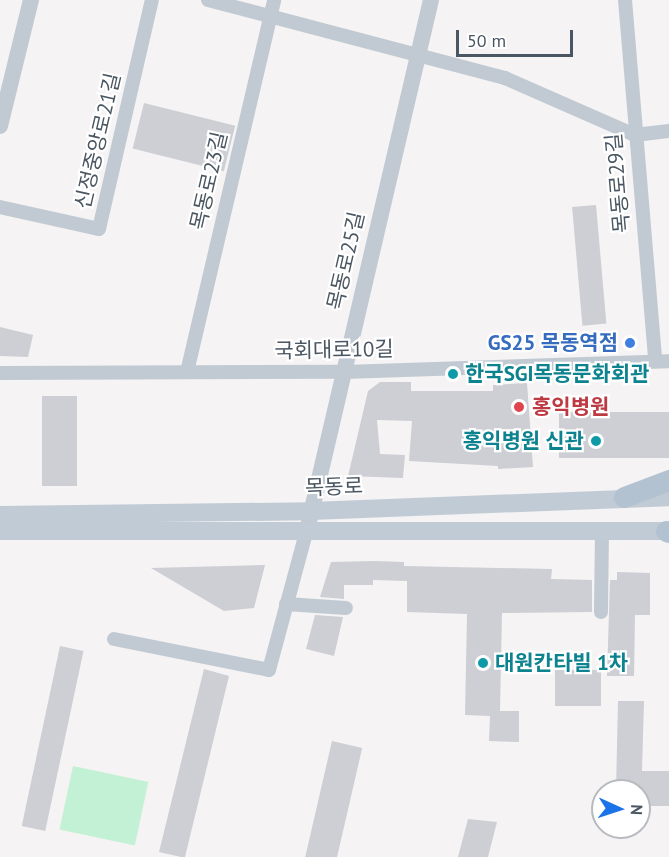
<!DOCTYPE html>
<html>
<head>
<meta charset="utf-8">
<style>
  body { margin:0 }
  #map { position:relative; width:669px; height:857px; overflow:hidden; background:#f5f3f3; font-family:"PT Sans","Noto Sans KR",sans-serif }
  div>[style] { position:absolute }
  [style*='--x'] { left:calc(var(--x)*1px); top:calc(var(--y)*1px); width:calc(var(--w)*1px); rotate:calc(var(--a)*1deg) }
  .green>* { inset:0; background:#c3f1d5; transform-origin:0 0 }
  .building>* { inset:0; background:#cdcfd5; transform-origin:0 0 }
  .minor>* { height:14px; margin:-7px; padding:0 7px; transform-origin:7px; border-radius:7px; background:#c1cad2 }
  .tertiary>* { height:16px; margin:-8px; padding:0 8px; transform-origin:8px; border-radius:8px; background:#c1cad2 }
  .secondary>* { height:18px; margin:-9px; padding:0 9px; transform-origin:9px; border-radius:9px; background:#c1cbd6 }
  .primary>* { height:21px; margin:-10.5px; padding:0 10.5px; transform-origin:10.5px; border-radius:10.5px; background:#b3c2d1 }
  .dots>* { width:16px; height:16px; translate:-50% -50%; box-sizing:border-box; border:3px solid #fff; border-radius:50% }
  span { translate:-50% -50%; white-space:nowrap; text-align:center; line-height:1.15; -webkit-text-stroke:4.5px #fff; paint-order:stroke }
  .street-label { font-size:21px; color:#4a5661 }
  .shop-label { font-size:21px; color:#366cbe; font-weight:700 }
  .right { translate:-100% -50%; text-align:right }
  .culture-label { font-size:21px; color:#0d838f; font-weight:700 }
  .left { translate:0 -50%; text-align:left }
  .health-label { font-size:21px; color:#be3a42; font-weight:700 }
  .north { position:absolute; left:591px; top:779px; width:60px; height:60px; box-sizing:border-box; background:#fff; border:2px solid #b7bbc0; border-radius:50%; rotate:93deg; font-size:16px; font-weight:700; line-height:24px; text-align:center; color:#4a5661 }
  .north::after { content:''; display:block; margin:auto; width:21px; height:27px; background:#1a73e8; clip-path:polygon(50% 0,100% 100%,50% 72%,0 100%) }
  .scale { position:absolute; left:456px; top:30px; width:117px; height:27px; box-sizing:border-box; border:3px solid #4a5661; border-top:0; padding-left:8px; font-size:18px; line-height:21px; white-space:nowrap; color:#4a5661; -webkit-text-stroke:4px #fff; paint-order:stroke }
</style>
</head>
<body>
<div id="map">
  <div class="green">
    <div style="left:73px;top:766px;width:77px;height:65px;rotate:12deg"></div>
  </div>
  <div class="building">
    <div style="left:144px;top:103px;width:94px;height:47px;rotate:14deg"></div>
    <div style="left:596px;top:205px;width:119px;height:24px;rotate:85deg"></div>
    <div style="clip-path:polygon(0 327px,33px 335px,28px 357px,0 356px)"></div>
    <div style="clip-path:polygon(380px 382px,411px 382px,411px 391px,493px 391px,493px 385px,527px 383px,533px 467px,498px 469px,498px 466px,409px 461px,412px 421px,377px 420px,380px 454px,405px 455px,403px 478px,348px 476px,368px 391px)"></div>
    <div style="left:42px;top:396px;width:35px;height:90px"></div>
    <div style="left:669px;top:412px;width:46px;height:110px;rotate:90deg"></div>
    <div style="clip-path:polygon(375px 561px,404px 562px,404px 566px,552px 569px,551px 579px,592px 580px,592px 612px,502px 613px,500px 711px,519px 711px,519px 742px,489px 741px,490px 716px,465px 715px,467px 614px,407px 612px,407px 581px,373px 580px,373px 585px,344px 585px,344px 599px,320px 597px,331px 562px)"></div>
    <div style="clip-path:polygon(265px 565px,254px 608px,224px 611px,151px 568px)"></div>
    <div style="clip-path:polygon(617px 572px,650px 573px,650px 615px,635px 615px,634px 676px,607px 676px,610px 580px,617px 580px)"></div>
    <div style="clip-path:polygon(315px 615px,343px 617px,334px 656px,306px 649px)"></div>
    <div style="left:60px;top:646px;width:24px;height:184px;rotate:12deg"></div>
    <div style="clip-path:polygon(204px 669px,229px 676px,185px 857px,181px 857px,159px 852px)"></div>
    <div style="left:555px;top:670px;width:46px;height:36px"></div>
    <div style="clip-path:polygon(618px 701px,644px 701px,642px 771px,669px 771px,669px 806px,639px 806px,639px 791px,616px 791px)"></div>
    <div style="left:332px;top:741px;width:31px;height:119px;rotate:13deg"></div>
    <div style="clip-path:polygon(468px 819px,497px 822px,488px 857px,458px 857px)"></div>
  </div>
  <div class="minor">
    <div style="--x:208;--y:0;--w:307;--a:14.7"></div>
    <div style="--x:505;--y:78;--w:142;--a:23.7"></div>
    <div style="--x:635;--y:135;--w:34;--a:-7"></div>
    <div style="--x:625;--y:0;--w:362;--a:85.2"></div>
    <div style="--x:0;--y:207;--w:101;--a:12.5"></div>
    <div style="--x:99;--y:229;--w:235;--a:-77"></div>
    <div style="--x:187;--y:372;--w:382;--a:-76.8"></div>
    <div style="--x:0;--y:373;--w:344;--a:-0.2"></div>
    <div style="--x:344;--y:372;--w:325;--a:-1.9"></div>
    <div style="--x:286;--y:604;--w:60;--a:3.8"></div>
    <div style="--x:601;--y:612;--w:80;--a:-89.3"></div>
    <div style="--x:114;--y:639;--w:158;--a:11.3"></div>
    <div style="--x:269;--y:670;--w:142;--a:-74.9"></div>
  </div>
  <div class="tertiary">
    <div style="--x:0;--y:126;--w:130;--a:-76.2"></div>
    <div style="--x:309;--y:522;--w:536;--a:-76.85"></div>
  </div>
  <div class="secondary">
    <div style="--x:0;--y:515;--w:311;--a:-0.7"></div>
    <div style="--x:311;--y:511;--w:358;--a:-2.2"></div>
    <div style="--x:0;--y:531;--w:669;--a:0"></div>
  </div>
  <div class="primary">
    <div style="--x:624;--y:497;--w:48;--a:-20.7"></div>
    <div style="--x:666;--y:531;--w:3;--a:18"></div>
  </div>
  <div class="dots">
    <div style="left:630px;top:343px;background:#3f7fe0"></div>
    <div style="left:453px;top:374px;background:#0f9aa8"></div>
    <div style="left:519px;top:407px;background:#e0444e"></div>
    <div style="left:596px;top:441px;background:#0f9aa8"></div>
    <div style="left:483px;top:663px;background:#0f9aa8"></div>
  </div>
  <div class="street-label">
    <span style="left:98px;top:141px;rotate:-77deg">신정중앙로21길</span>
    <span style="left:209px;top:181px;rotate:-77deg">목동로23길</span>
    <span style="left:618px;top:183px;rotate:-95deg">목동로29길</span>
    <span style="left:346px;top:261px;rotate:-77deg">목동로25길</span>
    <span style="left:334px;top:350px;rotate:-1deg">국회대로10길</span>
    <span style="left:334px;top:487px;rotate:-2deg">목동로</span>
  </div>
  <div class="shop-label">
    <span class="right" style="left:618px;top:343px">GS25 목동역점</span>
  </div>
  <div class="culture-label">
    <span class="left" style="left:465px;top:374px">한국SGI목동문화회관</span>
    <span class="right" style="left:584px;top:441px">홍익병원 신관</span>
    <span class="left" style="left:495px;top:663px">대원칸타빌 1차</span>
  </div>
  <div class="health-label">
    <span class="left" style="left:532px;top:407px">홍익병원</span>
  </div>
  <div class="north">N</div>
  <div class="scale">50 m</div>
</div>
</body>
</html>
